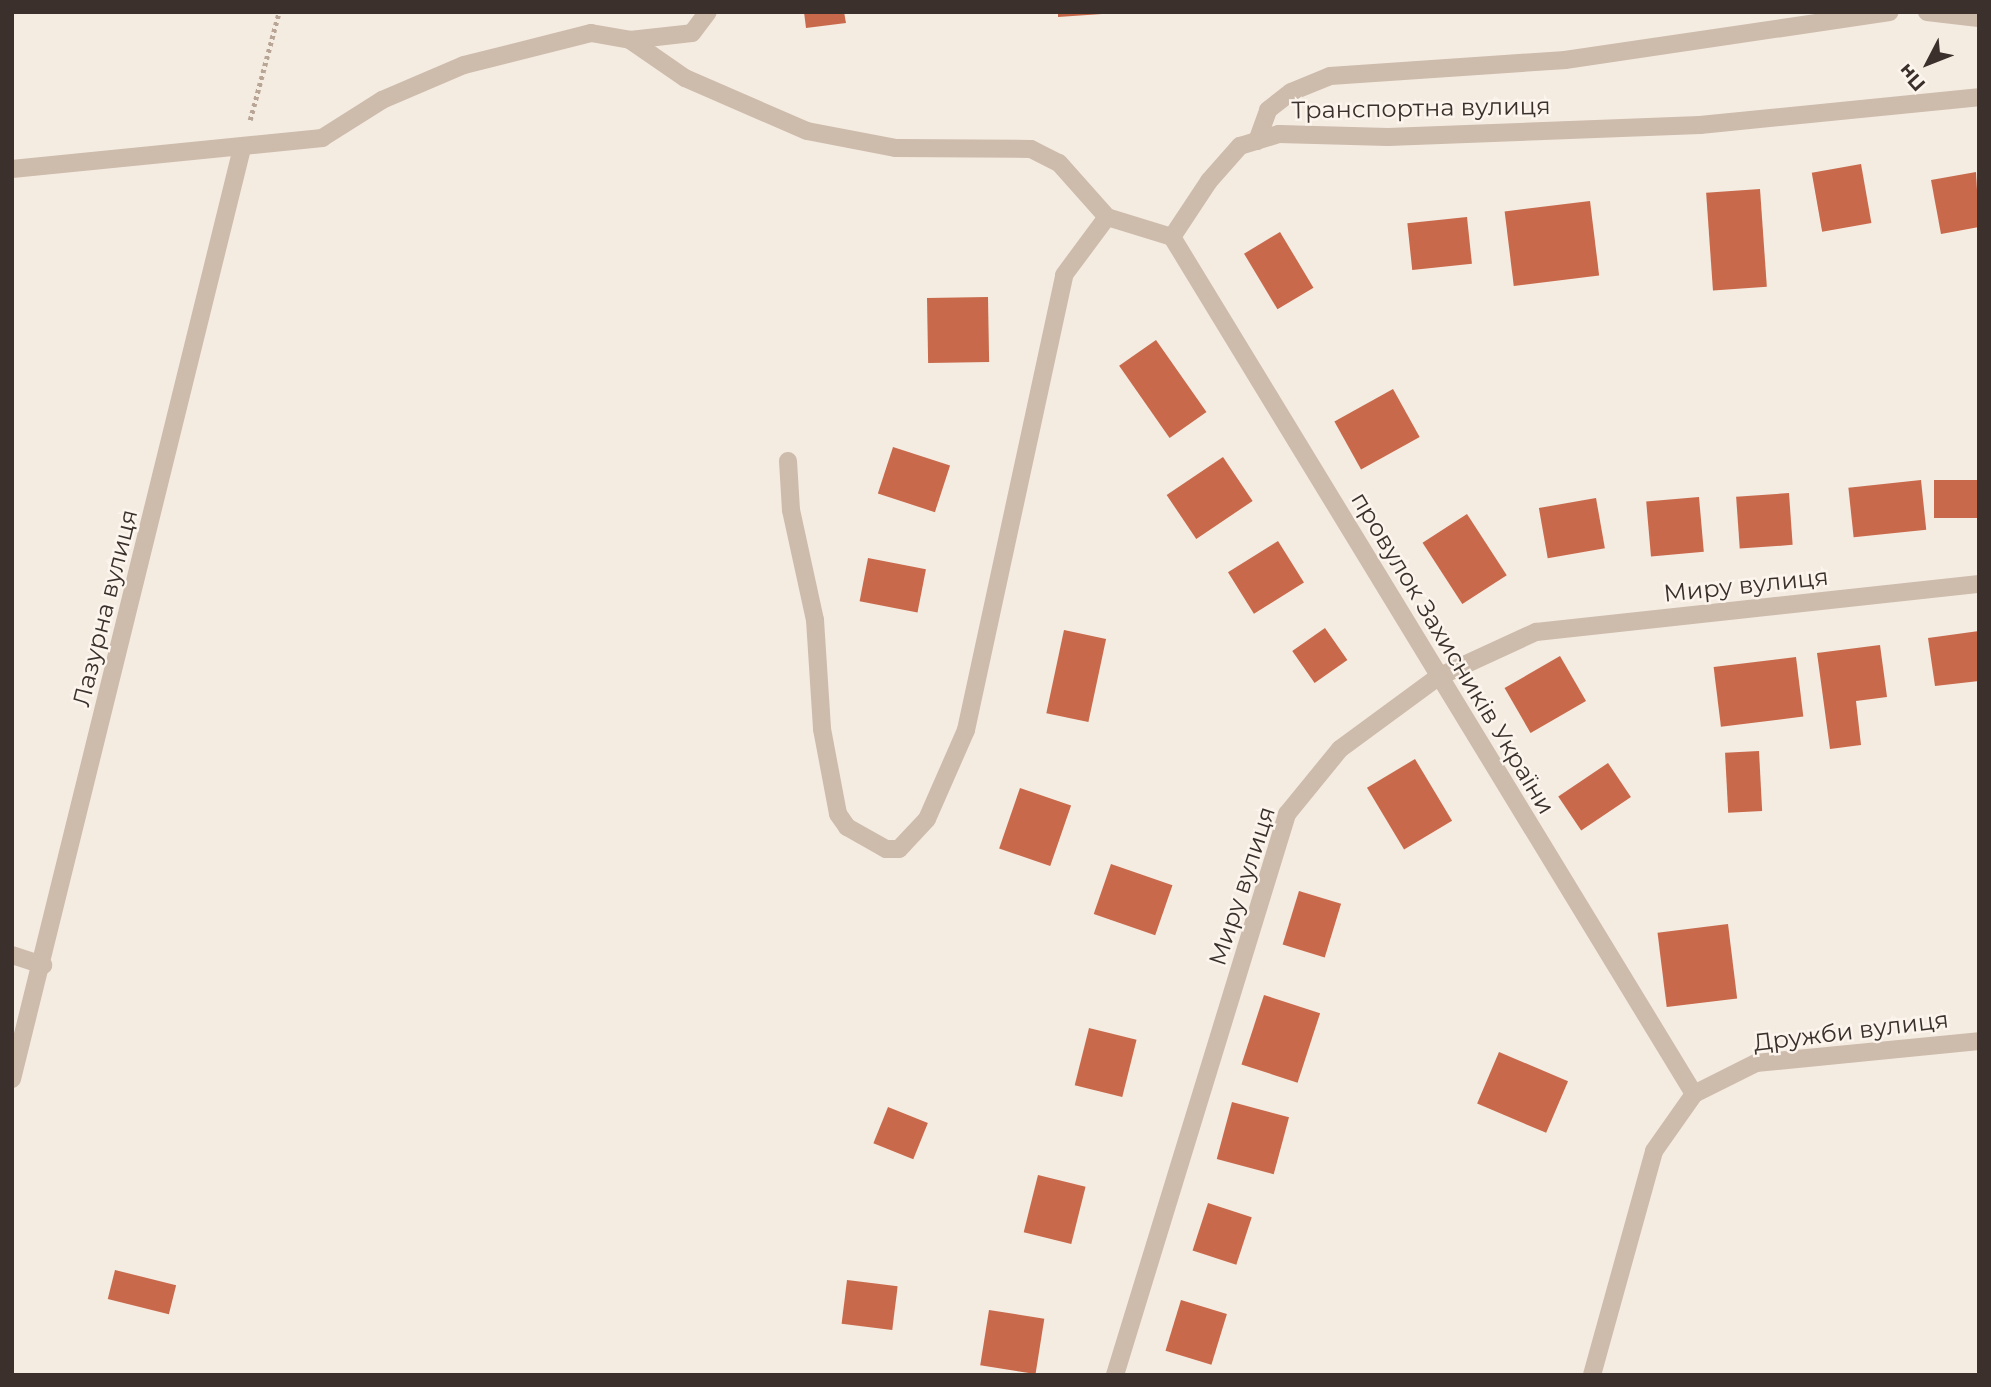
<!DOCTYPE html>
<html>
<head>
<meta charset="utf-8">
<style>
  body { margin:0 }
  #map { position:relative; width:1991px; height:1387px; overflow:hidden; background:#f4ebe1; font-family:Montserrat,sans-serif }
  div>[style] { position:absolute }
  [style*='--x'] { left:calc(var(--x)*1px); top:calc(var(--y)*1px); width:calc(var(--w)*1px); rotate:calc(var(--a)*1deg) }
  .building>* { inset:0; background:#c8694b; transform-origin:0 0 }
  .path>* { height:4.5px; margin-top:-2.25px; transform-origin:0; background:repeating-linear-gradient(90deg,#b9a596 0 3.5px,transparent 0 7px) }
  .minor>* { height:18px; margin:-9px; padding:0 9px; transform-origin:9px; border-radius:9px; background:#cdbbac }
  .tertiary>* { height:18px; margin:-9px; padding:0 9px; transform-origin:9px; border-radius:9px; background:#cdbbac }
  span { translate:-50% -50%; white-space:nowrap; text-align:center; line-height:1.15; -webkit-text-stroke:5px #fbf5ee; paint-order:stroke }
  .street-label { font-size:24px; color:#3b302b }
  .frame { position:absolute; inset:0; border:14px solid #3b302b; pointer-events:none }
  .north { position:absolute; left:1893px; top:28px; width:70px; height:70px; -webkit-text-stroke:5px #fbf5ee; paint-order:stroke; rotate:228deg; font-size:19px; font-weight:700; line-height:28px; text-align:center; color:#3b302b }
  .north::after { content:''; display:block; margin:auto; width:24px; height:32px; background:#3b302b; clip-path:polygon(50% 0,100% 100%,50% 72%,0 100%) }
</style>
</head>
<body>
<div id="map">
  <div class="building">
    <div style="clip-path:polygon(804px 12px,844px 12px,846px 23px,806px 28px)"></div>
    <div style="clip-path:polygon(1058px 12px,1102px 12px,1102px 14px,1058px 17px)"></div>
    <div style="left:1861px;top:164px;width:60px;height:50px;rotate:80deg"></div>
    <div style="clip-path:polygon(1976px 172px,1979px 227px,1941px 234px,1931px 180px)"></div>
    <div style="left:1760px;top:189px;width:98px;height:54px;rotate:86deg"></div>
    <div style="left:1590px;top:201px;width:75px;height:86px;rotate:83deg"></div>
    <div style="left:1467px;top:217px;width:47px;height:60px;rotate:84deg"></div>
    <div style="left:1280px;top:232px;width:65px;height:42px;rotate:59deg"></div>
    <div style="left:988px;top:297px;width:65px;height:61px;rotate:89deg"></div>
    <div style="left:1156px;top:340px;width:88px;height:45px;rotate:55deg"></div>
    <div style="left:1393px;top:389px;width:55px;height:67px;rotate:61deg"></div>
    <div style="left:893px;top:447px;width:60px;height:49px;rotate:18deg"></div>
    <div style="left:1223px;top:457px;width:53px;height:68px;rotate:56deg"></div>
    <div style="left:1921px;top:480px;width:50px;height:73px;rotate:84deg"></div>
    <div style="left:1979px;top:480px;width:38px;height:45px;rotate:90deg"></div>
    <div style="left:1789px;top:493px;width:52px;height:53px;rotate:86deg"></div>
    <div style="left:1699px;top:497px;width:55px;height:53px;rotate:85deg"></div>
    <div style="left:1596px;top:498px;width:51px;height:58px;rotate:80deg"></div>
    <div style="left:1467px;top:514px;width:73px;height:53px;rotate:57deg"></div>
    <div style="left:1278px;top:541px;width:49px;height:59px;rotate:58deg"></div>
    <div style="left:868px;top:558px;width:59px;height:44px;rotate:11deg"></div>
    <div style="left:1325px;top:628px;width:39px;height:40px;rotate:55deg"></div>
    <div style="left:1064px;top:630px;width:43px;height:85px;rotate:12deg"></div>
    <div style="clip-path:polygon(1979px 631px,1979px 681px,1935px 686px,1928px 638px)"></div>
    <div style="clip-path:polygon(1880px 645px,1887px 697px,1856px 701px,1861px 745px,1830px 749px,1817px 653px)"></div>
    <div style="left:1560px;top:656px;width:52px;height:64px;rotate:60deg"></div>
    <div style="left:1796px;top:657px;width:60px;height:83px;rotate:83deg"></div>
    <div style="left:1759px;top:751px;width:60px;height:34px;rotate:87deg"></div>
    <div style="left:1415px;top:759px;width:72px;height:56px;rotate:59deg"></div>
    <div style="left:1608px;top:763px;width:41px;height:60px;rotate:56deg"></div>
    <div style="left:1020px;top:788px;width:54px;height:64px;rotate:19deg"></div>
    <div style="left:1111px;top:864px;width:65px;height:53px;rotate:19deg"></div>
    <div style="left:1299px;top:891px;width:44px;height:56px;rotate:17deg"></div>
    <div style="left:1728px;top:924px;width:75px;height:71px;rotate:83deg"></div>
    <div style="left:1264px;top:995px;width:59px;height:73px;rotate:18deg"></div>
    <div style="left:1089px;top:1028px;width:49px;height:59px;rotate:14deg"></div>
    <div style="left:1499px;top:1052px;width:75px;height:56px;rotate:23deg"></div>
    <div style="left:1232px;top:1102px;width:59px;height:59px;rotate:15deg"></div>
    <div style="left:888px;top:1107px;width:43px;height:39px;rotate:22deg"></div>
    <div style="left:1038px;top:1175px;width:49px;height:59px;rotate:14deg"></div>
    <div style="left:1208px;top:1203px;width:46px;height:50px;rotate:18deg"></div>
    <div style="left:115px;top:1270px;width:63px;height:30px;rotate:14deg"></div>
    <div style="left:847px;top:1280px;width:51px;height:44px;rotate:7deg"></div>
    <div style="left:1181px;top:1300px;width:48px;height:53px;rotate:17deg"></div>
    <div style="left:989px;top:1310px;width:56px;height:56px;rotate:9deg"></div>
  </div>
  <div class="path">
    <div style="--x:250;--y:120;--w:112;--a:-75"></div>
  </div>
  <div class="minor">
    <div style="--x:1927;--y:12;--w:52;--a:6.6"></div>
    <div style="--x:630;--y:40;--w:67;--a:34.6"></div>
    <div style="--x:685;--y:78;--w:133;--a:23.5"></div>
    <div style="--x:807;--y:131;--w:91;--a:10.8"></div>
    <div style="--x:896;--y:148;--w:135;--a:0.4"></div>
    <div style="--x:1031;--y:149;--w:31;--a:27"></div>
    <div style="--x:1059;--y:163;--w:72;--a:48.4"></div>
    <div style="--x:1107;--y:217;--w:68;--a:17.1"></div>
    <div style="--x:1257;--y:141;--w:33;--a:-70"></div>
    <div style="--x:1268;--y:110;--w:29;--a:-38"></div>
    <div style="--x:1291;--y:92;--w:42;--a:-22.3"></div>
    <div style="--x:1330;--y:76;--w:236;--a:-3.9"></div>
    <div style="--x:1565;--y:60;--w:328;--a:-8.4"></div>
    <div style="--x:12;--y:169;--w:312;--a:-5.7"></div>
    <div style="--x:322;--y:138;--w:71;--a:-32.3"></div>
    <div style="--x:382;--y:100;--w:89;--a:-23.1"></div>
    <div style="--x:464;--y:65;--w:131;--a:-14.1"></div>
    <div style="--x:591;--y:33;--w:40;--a:10"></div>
    <div style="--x:630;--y:40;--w:62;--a:-6.4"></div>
    <div style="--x:692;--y:33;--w:26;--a:-53"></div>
    <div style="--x:1172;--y:237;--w:1003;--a:58.65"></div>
    <div style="--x:1172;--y:237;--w:67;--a:-56.5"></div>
    <div style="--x:1209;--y:181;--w:47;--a:-48.5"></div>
    <div style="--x:1240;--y:146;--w:41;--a:-17.1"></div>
    <div style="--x:1279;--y:134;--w:109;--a:1.6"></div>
    <div style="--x:1388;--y:137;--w:312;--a:-2.2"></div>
    <div style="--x:1700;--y:125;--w:280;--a:-5.7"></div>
    <div style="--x:788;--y:461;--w:49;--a:86.5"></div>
    <div style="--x:791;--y:510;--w:113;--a:77.7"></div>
    <div style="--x:815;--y:620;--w:109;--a:86.3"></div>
    <div style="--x:822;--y:729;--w:86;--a:79.3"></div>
    <div style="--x:838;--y:814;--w:16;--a:55"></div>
    <div style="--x:847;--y:827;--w:45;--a:29.4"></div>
    <div style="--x:886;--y:849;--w:13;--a:0"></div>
    <div style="--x:899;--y:849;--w:41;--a:-47"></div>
    <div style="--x:927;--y:819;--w:97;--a:-66.3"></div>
    <div style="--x:966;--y:730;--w:465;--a:-77.8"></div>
    <div style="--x:1064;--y:275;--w:72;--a:-53.4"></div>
    <div style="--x:12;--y:955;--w:33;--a:18"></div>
    <div style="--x:12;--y:1079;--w:959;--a:-76.12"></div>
    <div style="--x:1115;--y:1375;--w:587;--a:-72.95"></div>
    <div style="--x:1287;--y:814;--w:84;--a:-50.8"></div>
    <div style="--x:1340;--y:749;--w:122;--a:-36.3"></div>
    <div style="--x:1438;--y:677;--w:108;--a:-24.7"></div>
    <div style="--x:1536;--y:632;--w:446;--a:-6.2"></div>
  </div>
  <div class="tertiary">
    <div style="--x:1592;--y:1375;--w:232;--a:-74.5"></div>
    <div style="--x:1654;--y:1151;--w:70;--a:-54.9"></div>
    <div style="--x:1694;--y:1094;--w:69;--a:-26.6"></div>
    <div style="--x:1756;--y:1063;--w:224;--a:-5.6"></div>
  </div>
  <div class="street-label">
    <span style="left:1421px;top:108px;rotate:-1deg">Транспортна вулиця</span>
    <span style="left:1746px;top:585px;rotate:-6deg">Миру вулиця</span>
    <span style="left:105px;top:608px;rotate:-76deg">Лазурна вулиця</span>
    <span style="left:1453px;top:653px;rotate:59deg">провулок Захисників України</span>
    <span style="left:1242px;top:886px;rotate:-72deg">Миру вулиця</span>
    <span style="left:1851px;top:1031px;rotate:-7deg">Дружби вулиця</span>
  </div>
  <div class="frame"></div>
  <div class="north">Пн</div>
</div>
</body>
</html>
